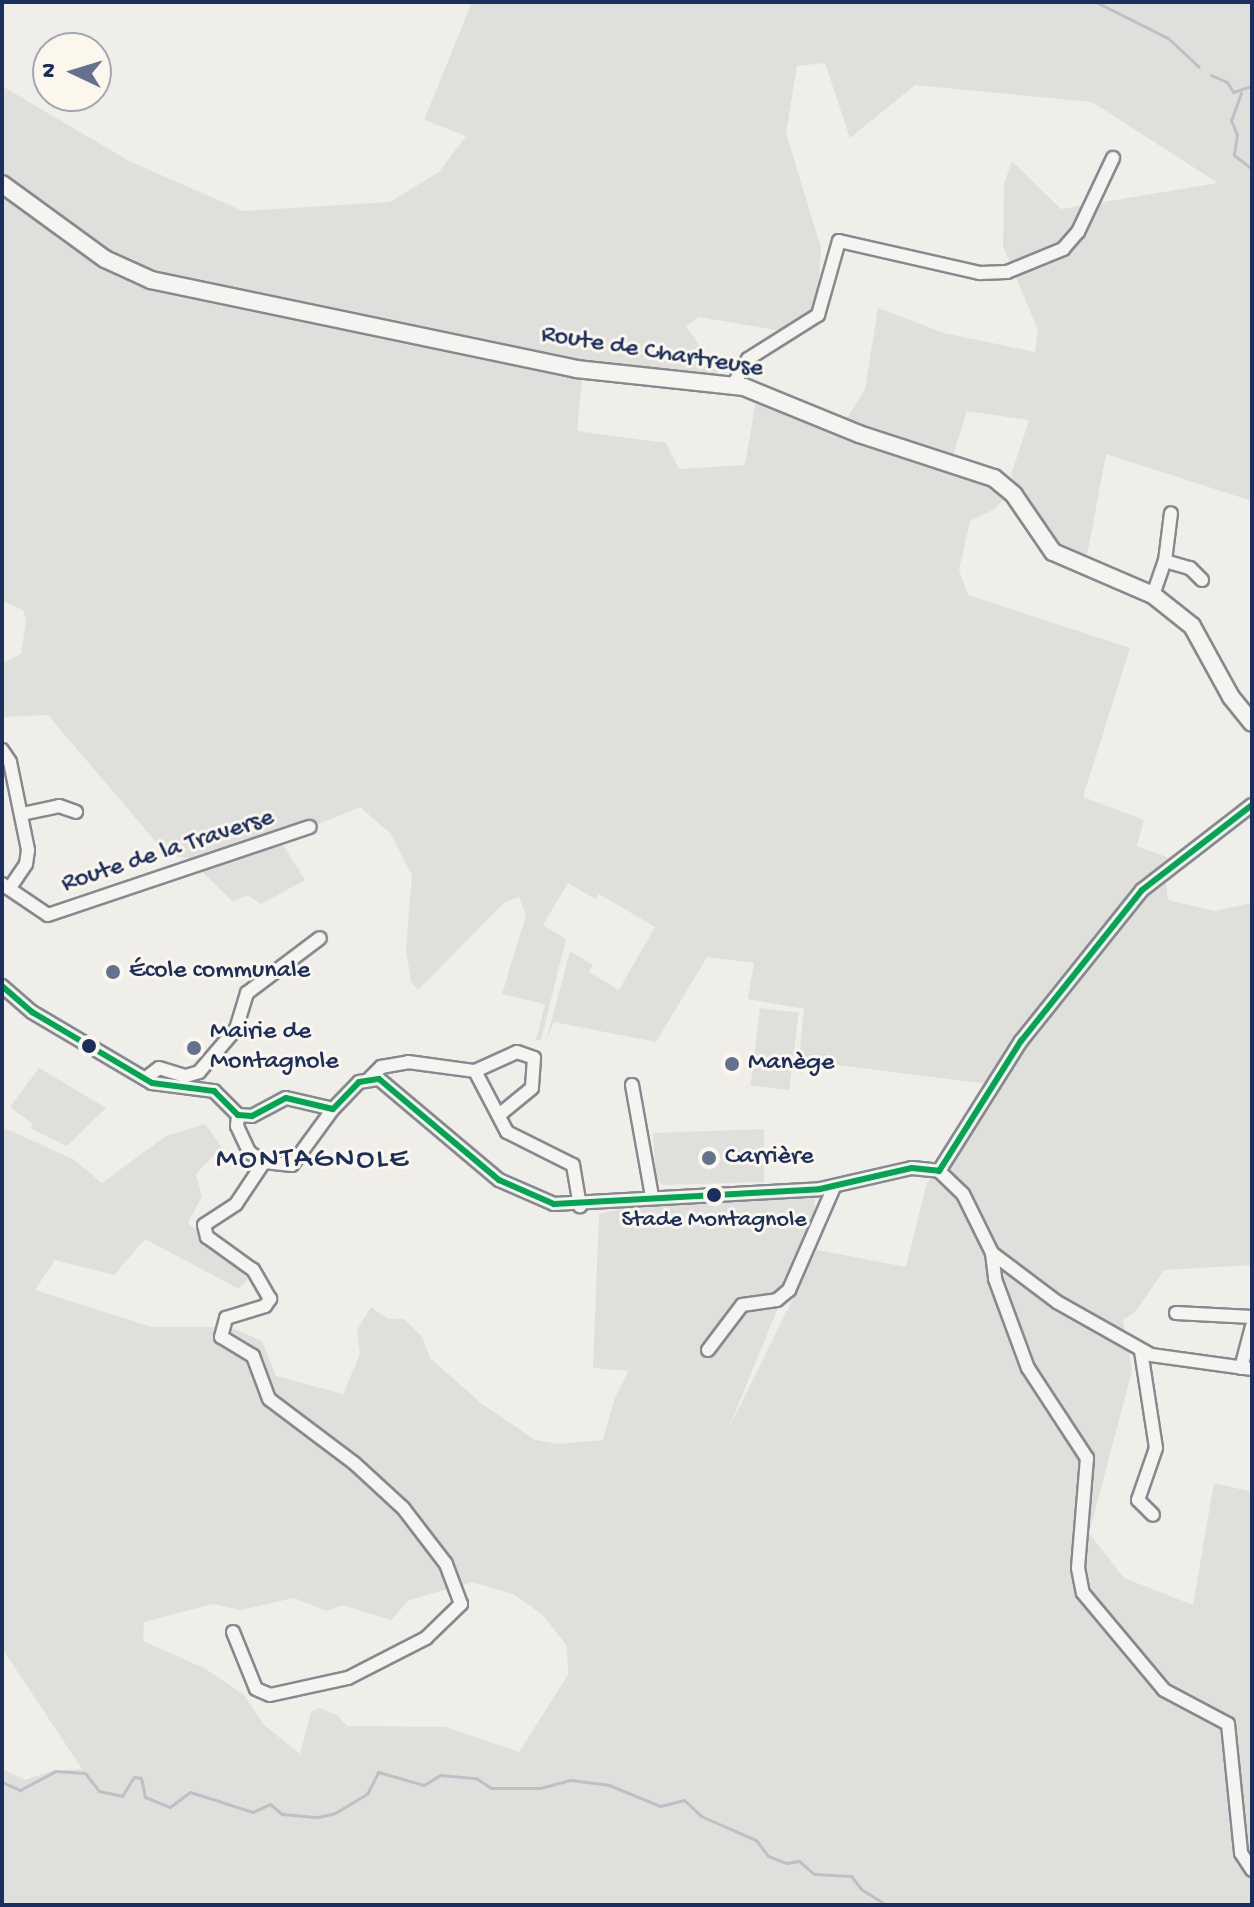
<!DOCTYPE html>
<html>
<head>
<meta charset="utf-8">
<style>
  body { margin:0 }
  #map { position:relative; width:1254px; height:1907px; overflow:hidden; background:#efeee9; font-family:"Gochi Hand",sans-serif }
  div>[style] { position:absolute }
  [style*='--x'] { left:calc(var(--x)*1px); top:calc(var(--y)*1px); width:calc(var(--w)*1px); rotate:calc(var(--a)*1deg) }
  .green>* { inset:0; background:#dfdfdc; transform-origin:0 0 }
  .stream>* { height:3px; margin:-1.5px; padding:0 1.5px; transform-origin:1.5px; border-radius:1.5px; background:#bec0c6 }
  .roads { filter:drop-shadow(2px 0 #868a90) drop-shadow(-2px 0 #868a90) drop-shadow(0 2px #868a90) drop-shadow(0 -2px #868a90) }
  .minor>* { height:12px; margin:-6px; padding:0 6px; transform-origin:6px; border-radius:6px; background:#f5f4f0 }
  .major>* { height:16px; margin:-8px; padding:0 8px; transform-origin:8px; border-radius:8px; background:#f5f4f0 }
  .bus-1>* { height:6px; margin:-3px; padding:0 3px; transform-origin:3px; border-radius:3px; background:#00a651 }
  .dots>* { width:22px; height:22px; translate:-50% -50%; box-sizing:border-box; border:4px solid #fbf7ec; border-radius:50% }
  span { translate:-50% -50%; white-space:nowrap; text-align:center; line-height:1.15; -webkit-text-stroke:6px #fbf7ec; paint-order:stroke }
  .bus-label { font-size:24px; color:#1b2f5e }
  .street-label { font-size:26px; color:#1b2f5e }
  .poi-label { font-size:26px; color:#1b2f5e }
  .left { translate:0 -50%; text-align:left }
  .quarter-label { font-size:30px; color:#1b2f5e; letter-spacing:2px }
  .frame { position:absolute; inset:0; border:4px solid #1b2f5e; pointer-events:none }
  .north { position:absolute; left:32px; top:32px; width:80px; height:80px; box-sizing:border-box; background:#fbf7ec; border:2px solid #a1a7b3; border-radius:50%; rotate:274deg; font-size:22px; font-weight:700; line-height:32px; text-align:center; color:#1b2f5e }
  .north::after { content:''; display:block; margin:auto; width:28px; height:36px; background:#65728f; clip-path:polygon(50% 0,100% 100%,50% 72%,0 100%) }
</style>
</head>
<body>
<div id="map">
  <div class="green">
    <div style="clip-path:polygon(472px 2px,1252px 2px,1252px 501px,1106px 454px,1086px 561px,1046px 541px,1011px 475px,1029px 420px,967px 411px,952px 459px,847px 418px,865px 389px,878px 308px,944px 333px,1035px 352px,1038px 330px,1003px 246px,1004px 184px,1012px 161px,1061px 209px,1218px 183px,1092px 102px,915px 85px,850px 138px,825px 63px,797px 66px,786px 133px,821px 248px,818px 307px,781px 331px,699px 317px,686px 326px,719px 374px,583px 370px,577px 431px,666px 443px,679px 469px,745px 465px,757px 395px,995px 486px,1005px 497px,995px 509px,970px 521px,959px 570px,968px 595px,1130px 648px,1083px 797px,1144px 820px,1137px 846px,1169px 858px,1139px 887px,988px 1084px,799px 1060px,804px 1009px,748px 999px,754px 963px,707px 957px,656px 1042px,554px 1022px,546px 1041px,570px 951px,593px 965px,589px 972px,619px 990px,655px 927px,599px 894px,595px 899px,568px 883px,543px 925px,566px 939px,541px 1040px,536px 1040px,545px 1004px,502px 994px,526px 915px,519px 897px,505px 902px,418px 990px,411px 982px,406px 948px,412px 875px,390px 833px,360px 807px,280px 840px,305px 880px,261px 904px,247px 895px,233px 902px,188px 858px,167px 855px,48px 715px,2px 717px,2px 663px,21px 654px,26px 620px,23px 610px,2px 601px,2px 86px,129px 161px,243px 211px,390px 202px,439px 172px,466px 136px,424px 120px)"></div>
    <div style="clip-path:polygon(evenodd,1165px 873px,1168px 900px,1214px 911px,1252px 903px,1252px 1265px,1164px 1270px,1136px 1311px,1123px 1320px,1132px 1371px,1089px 1533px,1124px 1578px,1193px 1605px,1214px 1483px,1252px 1492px,1252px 1867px,1238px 1862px,1252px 1873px,1252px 1905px,2px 1905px,2px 1769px,25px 1780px,52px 1771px,82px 1769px,2px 1648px,2px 1127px,73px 1159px,102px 1183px,166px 1136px,205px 1124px,222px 1147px,196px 1174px,202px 1196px,188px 1223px,248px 1279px,239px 1289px,145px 1239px,114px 1275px,55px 1260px,35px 1290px,152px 1327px,230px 1327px,262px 1341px,276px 1376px,343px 1394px,360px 1354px,357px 1330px,371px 1307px,388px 1319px,404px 1319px,422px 1337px,430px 1358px,482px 1404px,535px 1440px,558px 1444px,603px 1440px,615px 1397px,629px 1371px,593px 1368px,599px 1214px,640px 1205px,641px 1200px,807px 1190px,815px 1195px,814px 1220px,727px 1432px,817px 1250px,906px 1267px,927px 1182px,949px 1164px,1024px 1045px,1165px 873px,472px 1582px,513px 1594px,543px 1615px,567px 1646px,568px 1675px,519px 1752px,446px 1727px,347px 1726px,337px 1715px,319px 1708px,311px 1712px,300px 1754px,264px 1725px,244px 1695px,206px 1669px,143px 1641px,144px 1622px,213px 1604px,240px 1610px,294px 1598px,327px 1611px,342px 1605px,391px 1620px,409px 1600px,472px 1582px)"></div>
    <div style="left:760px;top:1008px;width:39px;height:78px;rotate:7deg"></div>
    <div style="clip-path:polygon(39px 1068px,106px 1108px,67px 1146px,30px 1128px,33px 1124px,10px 1107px)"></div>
    <div style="clip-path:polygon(764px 1129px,764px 1182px,663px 1185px,656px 1178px,653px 1133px)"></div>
  </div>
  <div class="stream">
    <div style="--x:1096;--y:2;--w:80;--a:26.6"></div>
    <div style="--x:1168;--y:38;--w:42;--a:43.1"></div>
    <div style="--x:1211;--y:75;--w:17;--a:24"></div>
    <div style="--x:1227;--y:82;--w:12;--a:59"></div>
    <div style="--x:1233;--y:92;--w:20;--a:-18"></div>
    <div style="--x:1241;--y:93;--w:29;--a:110"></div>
    <div style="--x:1231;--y:120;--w:16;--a:68"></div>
    <div style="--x:1237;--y:135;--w:20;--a:99"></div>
    <div style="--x:1234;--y:155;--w:23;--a:38"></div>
    <div style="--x:2;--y:1782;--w:20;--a:24"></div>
    <div style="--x:20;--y:1790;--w:40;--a:-28"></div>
    <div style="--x:55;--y:1771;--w:30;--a:4"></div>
    <div style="--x:85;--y:1773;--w:23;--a:52"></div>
    <div style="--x:99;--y:1791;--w:24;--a:12"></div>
    <div style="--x:122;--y:1796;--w:22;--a:-58"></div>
    <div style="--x:134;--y:1777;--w:7;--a:8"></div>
    <div style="--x:141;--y:1778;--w:19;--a:78"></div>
    <div style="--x:145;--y:1797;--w:27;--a:22"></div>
    <div style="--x:170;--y:1807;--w:25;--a:-37"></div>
    <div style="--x:190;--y:1792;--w:66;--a:17.6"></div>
    <div style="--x:253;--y:1812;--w:19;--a:-25"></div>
    <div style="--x:270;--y:1804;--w:16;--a:40"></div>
    <div style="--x:282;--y:1814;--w:36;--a:5"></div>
    <div style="--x:318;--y:1817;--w:17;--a:-13"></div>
    <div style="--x:335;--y:1813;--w:37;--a:-31"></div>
    <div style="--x:367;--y:1794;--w:25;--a:-63"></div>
    <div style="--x:378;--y:1772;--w:48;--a:15.8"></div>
    <div style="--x:424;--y:1785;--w:19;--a:-32"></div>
    <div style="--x:440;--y:1775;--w:36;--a:5"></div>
    <div style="--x:476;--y:1778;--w:18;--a:34"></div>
    <div style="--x:491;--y:1788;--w:49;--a:0"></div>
    <div style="--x:540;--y:1788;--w:31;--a:-15"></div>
    <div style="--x:570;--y:1780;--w:39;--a:7"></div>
    <div style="--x:609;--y:1785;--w:55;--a:22.4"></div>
    <div style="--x:660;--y:1806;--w:25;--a:-14"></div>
    <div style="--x:684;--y:1800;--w:23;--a:43"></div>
    <div style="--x:701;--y:1816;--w:60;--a:23.6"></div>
    <div style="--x:756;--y:1840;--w:20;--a:53"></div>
    <div style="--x:768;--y:1856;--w:19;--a:21"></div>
    <div style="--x:786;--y:1863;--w:13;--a:-9"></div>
    <div style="--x:799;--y:1861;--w:20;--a:41"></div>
    <div style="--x:814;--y:1874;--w:37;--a:3"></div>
    <div style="--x:851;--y:1876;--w:16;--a:52"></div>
    <div style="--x:861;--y:1889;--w:31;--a:32"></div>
  </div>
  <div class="roads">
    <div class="minor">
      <div style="--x:733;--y:385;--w:30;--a:-60"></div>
      <div style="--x:748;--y:359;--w:83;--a:-32.2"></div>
      <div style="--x:818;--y:315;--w:77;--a:-74.2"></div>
      <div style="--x:839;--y:241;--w:145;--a:12.8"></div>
      <div style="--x:980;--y:273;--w:27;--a:-2"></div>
      <div style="--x:1007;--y:272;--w:61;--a:-22.3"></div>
      <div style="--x:1063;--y:249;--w:23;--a:-49"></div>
      <div style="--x:1078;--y:232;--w:82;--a:-64.7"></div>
      <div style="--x:1165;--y:561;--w:26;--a:16"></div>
      <div style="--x:1190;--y:568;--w:17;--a:45"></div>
      <div style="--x:1153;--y:595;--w:36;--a:-71"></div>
      <div style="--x:1165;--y:561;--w:48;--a:-82.9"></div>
      <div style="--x:2;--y:750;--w:14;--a:56"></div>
      <div style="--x:10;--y:762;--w:90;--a:78.4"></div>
      <div style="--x:28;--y:850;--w:14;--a:98"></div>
      <div style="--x:26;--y:864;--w:27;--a:124"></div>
      <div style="--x:22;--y:814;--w:38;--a:-12"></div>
      <div style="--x:59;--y:806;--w:18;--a:19"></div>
      <div style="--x:2;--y:884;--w:55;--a:34"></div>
      <div style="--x:48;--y:915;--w:276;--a:-18.6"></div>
      <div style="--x:2;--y:986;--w:40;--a:41"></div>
      <div style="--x:32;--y:1012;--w:139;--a:30.6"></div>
      <div style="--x:152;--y:1083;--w:63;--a:7.4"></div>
      <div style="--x:214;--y:1091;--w:34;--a:45"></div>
      <div style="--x:238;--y:1115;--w:14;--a:4"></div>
      <div style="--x:252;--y:1116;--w:38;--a:-28"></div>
      <div style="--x:286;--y:1098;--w:48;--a:13.2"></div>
      <div style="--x:333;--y:1109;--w:37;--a:-46"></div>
      <div style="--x:359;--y:1082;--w:20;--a:-9"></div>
      <div style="--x:379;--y:1079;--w:157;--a:40.1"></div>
      <div style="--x:499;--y:1180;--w:60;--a:23.6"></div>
      <div style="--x:554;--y:1204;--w:266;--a:-3.2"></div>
      <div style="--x:820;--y:1189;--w:94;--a:-12.9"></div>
      <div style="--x:912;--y:1168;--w:27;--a:6"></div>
      <div style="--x:939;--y:1171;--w:33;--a:44"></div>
      <div style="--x:963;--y:1194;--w:66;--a:63.8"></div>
      <div style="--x:992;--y:1253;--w:81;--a:37"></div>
      <div style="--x:1057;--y:1302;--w:108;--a:29.4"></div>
      <div style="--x:1151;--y:1355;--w:102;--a:7.9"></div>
      <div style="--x:475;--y:1071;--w:46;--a:-24.3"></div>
      <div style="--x:517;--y:1052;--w:18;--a:19"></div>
      <div style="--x:534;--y:1058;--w:30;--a:94"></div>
      <div style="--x:532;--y:1088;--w:43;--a:140.7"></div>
      <div style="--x:146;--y:1078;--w:16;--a:-38"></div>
      <div style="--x:159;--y:1068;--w:28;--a:17"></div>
      <div style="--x:186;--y:1076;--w:14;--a:-17"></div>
      <div style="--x:199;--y:1072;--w:57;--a:-49.3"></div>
      <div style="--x:236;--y:1029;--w:38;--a:-73"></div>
      <div style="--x:247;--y:993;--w:91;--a:-37"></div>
      <div style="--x:370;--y:1078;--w:16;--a:-45"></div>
      <div style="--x:381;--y:1067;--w:27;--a:-10"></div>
      <div style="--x:408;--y:1062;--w:68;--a:7.7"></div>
      <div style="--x:475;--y:1071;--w:69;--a:62.3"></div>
      <div style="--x:507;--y:1132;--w:74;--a:26.6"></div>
      <div style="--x:573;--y:1165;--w:42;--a:80.3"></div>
      <div style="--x:632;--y:1085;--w:113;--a:79.8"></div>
      <div style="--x:238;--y:1115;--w:11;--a:95"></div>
      <div style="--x:237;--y:1126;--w:29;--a:65"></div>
      <div style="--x:249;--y:1152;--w:18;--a:34"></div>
      <div style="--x:264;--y:1162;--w:28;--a:6"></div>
      <div style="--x:292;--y:1165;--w:69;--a:-53.8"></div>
      <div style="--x:939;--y:1171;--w:154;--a:-57.8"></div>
      <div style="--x:1021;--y:1041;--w:193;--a:-51.3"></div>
      <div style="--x:1142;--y:890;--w:139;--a:-37.7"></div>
      <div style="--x:992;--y:1253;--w:26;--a:83"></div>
      <div style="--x:995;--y:1279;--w:95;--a:69.7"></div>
      <div style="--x:1028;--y:1368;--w:108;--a:56.8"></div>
      <div style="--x:1087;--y:1458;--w:110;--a:94.7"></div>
      <div style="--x:1078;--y:1568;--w:25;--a:79"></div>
      <div style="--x:1083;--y:1593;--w:126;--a:50.1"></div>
      <div style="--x:1164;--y:1690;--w:72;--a:28"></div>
      <div style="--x:1228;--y:1724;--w:130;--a:84.2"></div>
      <div style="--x:1241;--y:1853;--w:20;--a:57"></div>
      <div style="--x:1176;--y:1313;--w:76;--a:3"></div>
      <div style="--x:708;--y:1350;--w:56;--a:-52.9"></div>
      <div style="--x:742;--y:1305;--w:35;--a:-8"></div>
      <div style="--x:777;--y:1300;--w:16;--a:-40"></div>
      <div style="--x:789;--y:1290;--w:112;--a:-66.4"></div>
      <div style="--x:1141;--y:1351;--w:98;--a:81.2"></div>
      <div style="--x:1156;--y:1448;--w:55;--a:109.1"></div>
      <div style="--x:1138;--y:1500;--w:21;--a:45"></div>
      <div style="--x:1241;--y:1368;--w:43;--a:-75.3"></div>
      <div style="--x:233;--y:1632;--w:61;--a:68"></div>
      <div style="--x:256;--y:1689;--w:15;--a:23"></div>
      <div style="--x:270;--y:1695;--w:80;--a:-12.3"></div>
      <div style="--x:348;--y:1678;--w:88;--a:-27.1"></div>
      <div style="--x:426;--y:1638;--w:49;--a:-44.2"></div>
      <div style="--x:461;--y:1604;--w:43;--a:-110.6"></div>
      <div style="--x:446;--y:1564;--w:71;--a:-127.5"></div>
      <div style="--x:403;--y:1508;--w:67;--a:-137.4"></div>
      <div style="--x:354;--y:1463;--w:106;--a:-143"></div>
      <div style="--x:269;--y:1399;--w:46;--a:-110.4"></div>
      <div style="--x:253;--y:1356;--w:37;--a:-149"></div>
      <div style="--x:221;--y:1337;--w:20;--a:-75"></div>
      <div style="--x:226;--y:1318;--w:41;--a:-17.1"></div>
      <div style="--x:265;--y:1306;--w:9;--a:-54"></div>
      <div style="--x:270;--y:1299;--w:34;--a:-120"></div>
      <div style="--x:253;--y:1270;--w:57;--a:-144.3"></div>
      <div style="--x:207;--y:1237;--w:12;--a:-104"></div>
      <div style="--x:204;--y:1225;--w:38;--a:-33"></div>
      <div style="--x:236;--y:1204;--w:50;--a:-56.3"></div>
    </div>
    <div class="major">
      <div style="--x:2;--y:184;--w:127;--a:36.1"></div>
      <div style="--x:105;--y:259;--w:51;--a:24.5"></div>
      <div style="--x:151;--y:280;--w:434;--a:11.8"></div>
      <div style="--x:576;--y:369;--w:169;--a:6.1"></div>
      <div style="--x:744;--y:387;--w:124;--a:22.2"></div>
      <div style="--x:859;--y:434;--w:142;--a:18.1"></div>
      <div style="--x:994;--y:478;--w:26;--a:40"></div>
      <div style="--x:1014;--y:495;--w:69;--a:55.6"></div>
      <div style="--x:1053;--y:552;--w:109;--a:23.3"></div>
      <div style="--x:1153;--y:595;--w:50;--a:38.5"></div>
      <div style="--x:1192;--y:626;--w:81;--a:61.2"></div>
      <div style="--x:1231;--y:697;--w:33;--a:51"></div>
    </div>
  </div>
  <div class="bus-1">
    <div style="--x:2;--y:986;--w:40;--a:41"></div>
    <div style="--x:32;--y:1012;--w:139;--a:30.6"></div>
    <div style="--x:152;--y:1083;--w:63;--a:7.4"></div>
    <div style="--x:214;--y:1091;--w:34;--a:45"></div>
    <div style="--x:238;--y:1115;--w:14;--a:4"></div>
    <div style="--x:252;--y:1116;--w:38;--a:-28"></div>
    <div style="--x:286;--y:1098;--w:48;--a:13.2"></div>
    <div style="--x:333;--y:1109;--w:37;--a:-46"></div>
    <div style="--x:359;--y:1082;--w:20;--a:-9"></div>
    <div style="--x:379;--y:1079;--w:157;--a:40.1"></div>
    <div style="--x:499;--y:1180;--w:60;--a:23.6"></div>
    <div style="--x:554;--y:1204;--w:266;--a:-3.2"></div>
    <div style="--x:820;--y:1189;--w:94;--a:-12.9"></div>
    <div style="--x:912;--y:1168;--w:27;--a:6"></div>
    <div style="--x:939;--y:1171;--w:154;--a:-57.8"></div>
    <div style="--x:1021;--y:1041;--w:193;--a:-51.3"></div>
    <div style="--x:1142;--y:890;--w:139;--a:-37.7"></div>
  </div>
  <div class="dots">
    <div style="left:113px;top:972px;background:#65728f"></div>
    <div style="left:89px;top:1046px;background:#1b2f5e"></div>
    <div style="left:194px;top:1048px;background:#65728f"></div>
    <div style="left:732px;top:1064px;background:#65728f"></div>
    <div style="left:709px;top:1158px;background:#65728f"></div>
    <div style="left:714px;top:1195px;background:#1b2f5e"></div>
  </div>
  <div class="bus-label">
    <span style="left:714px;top:1221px">Stade Montagnole</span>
  </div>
  <div class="street-label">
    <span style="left:652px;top:353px;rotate:9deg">Route de Chartreuse</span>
    <span style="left:168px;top:852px;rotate:-18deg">Route de la Traverse</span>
  </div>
  <div class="poi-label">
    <span class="left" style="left:129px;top:972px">École communale</span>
    <span class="left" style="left:210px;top:1048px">Mairie de<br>Montagnole</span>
    <span class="left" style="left:748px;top:1064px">Manège</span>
    <span class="left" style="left:725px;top:1158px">Carrière</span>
  </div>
  <div class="quarter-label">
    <span style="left:313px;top:1161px">MONTAGNOLE</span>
  </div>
  <div class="frame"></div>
  <div class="north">N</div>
</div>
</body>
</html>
